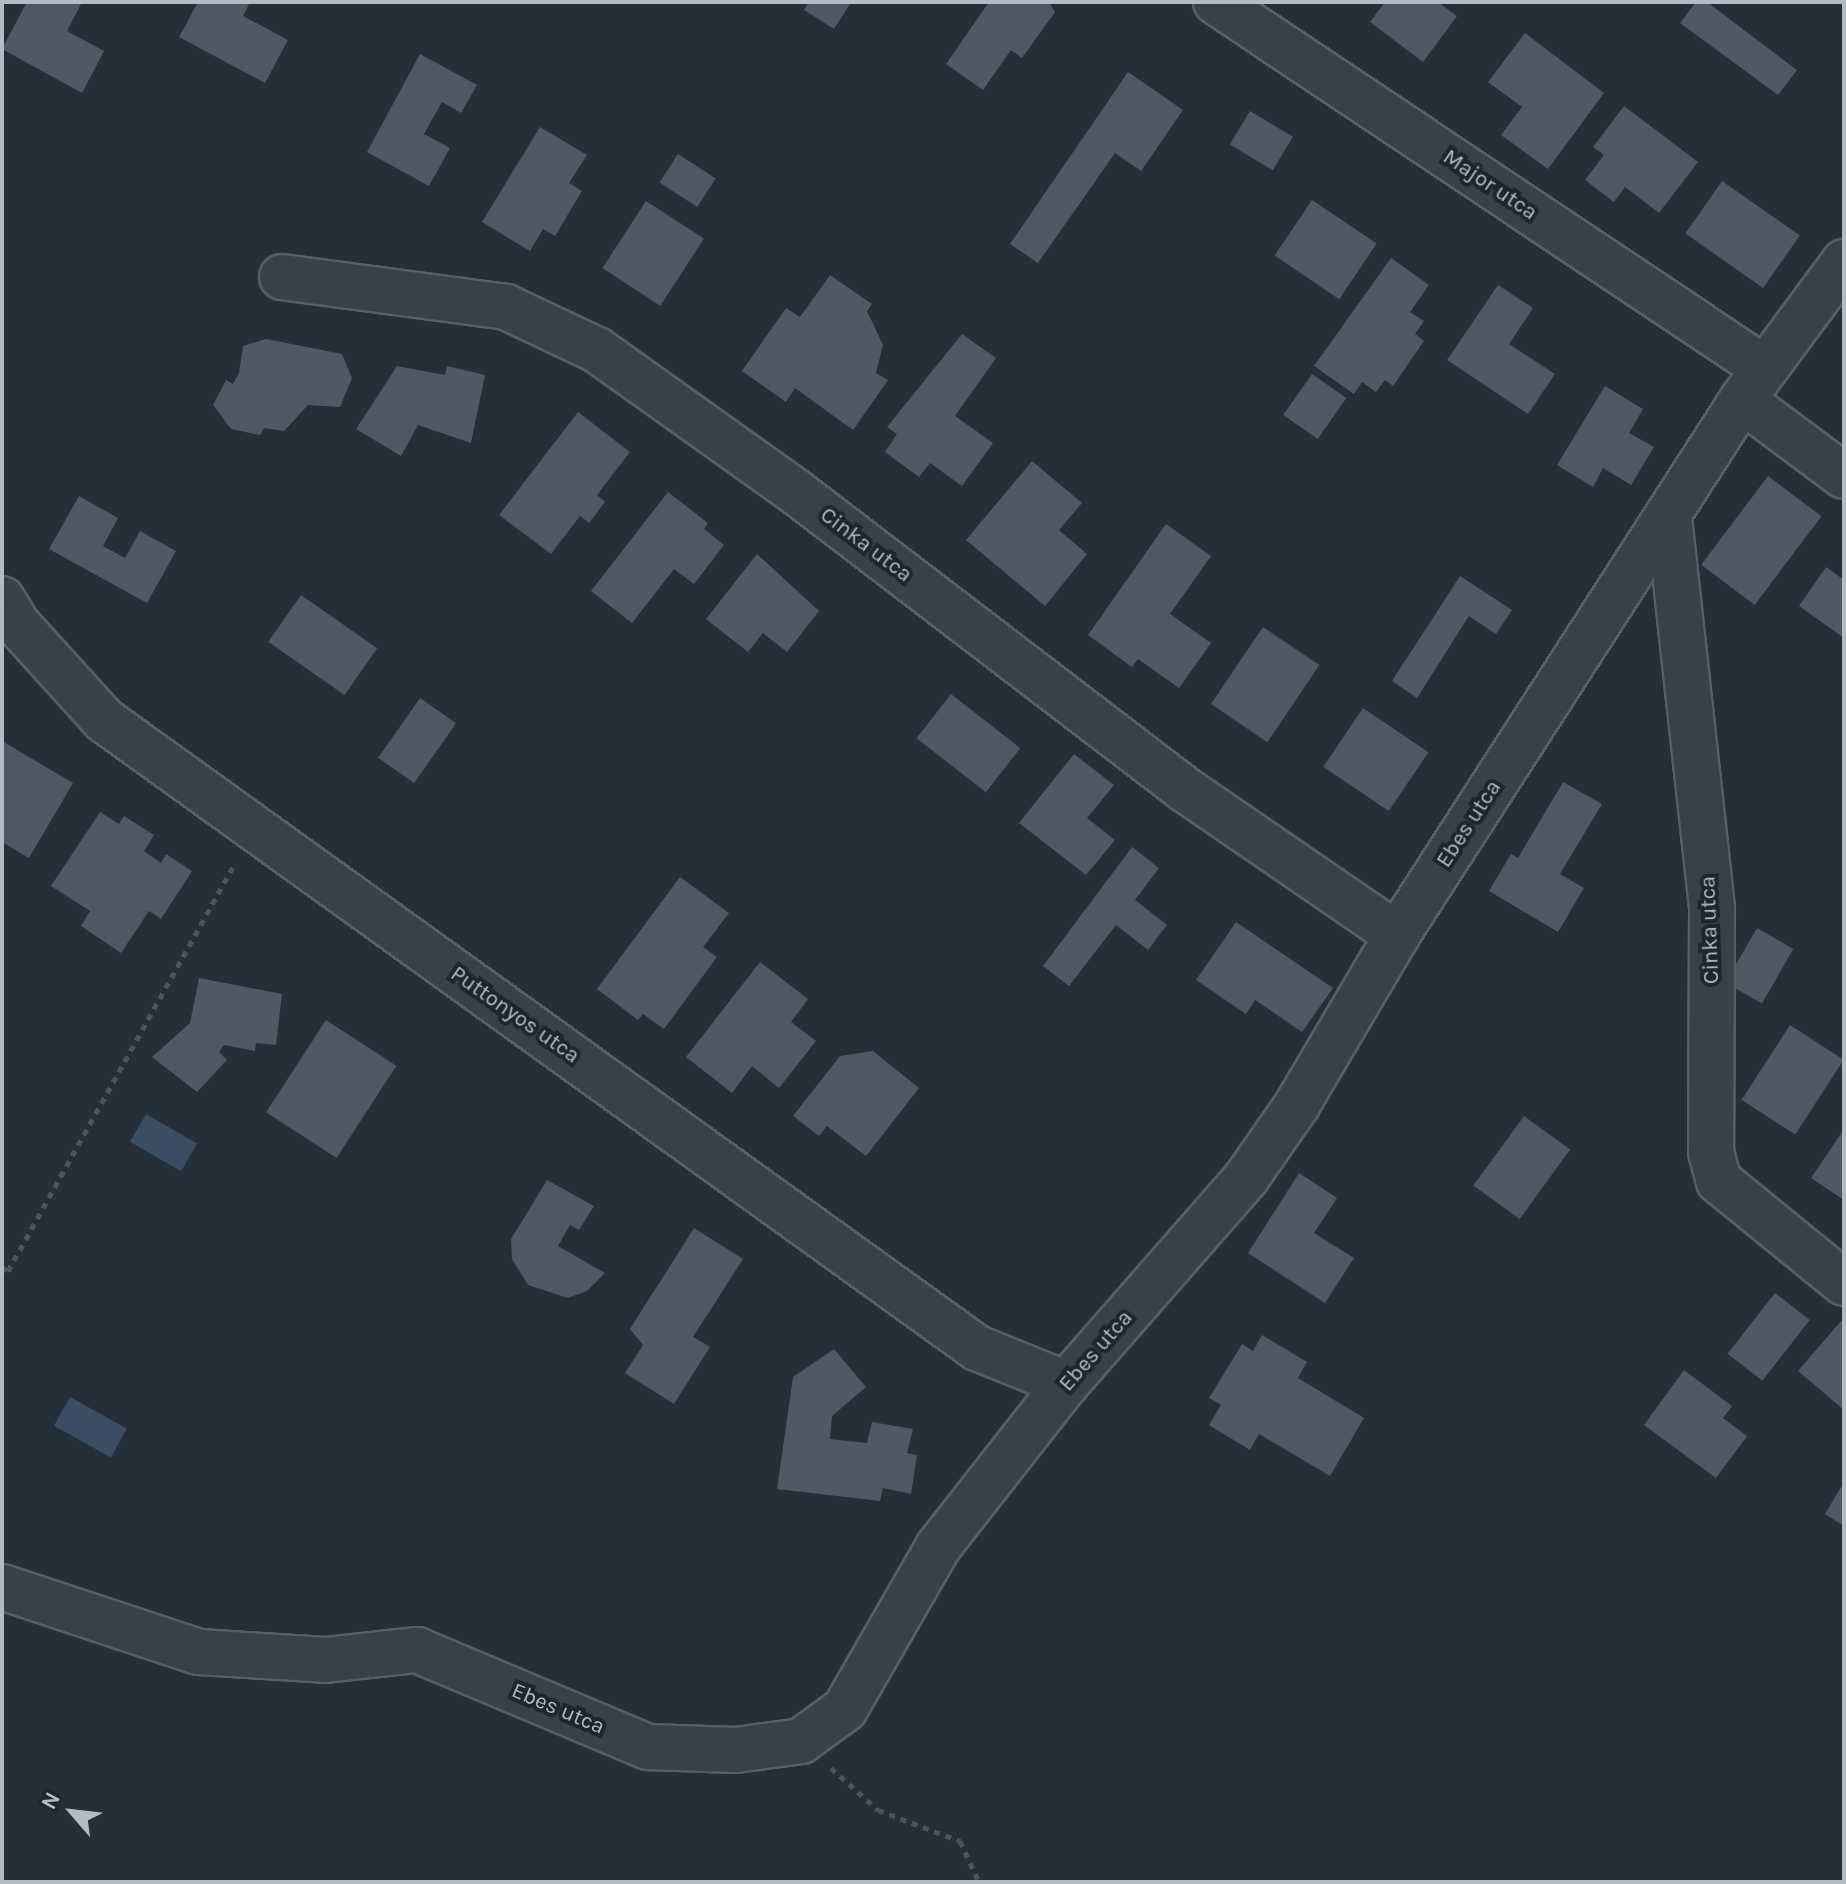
<!DOCTYPE html>
<html>
<head>
<meta charset="utf-8">
<style>
  body { margin:0 }
  #map { position:relative; width:1846px; height:1884px; overflow:hidden; background:#242f3a; font-family:Karla,sans-serif }
  div>[style] { position:absolute }
  [style*='--x'] { left:calc(var(--x)*1px); top:calc(var(--y)*1px); width:calc(var(--w)*1px); rotate:calc(var(--a)*1deg) }
  .water>* { inset:0; background:#3b4d62; transform-origin:0 0 }
  .building>* { inset:0; background:#4d5965; transform-origin:0 0 }
  .path>* { height:5px; margin-top:-2.5px; transform-origin:0; background:repeating-linear-gradient(90deg,#46595a 0 6px,transparent 0 12px) }
  .roads { filter:drop-shadow(2px 0 #565e68) drop-shadow(-2px 0 #565e68) drop-shadow(0 2px #565e68) drop-shadow(0 -2px #565e68) }
  .street>* { height:44px; margin:-22px; padding:0 22px; transform-origin:22px; border-radius:22px; background:#38414b }
  span { translate:-50% -50%; white-space:nowrap; text-align:center; line-height:1.15; -webkit-text-stroke:8px #1d262f; paint-order:stroke }
  .street-label { font-size:22px; color:#b3bbc6 }
  .frame { position:absolute; inset:0; border:4px solid #b3bbc6; pointer-events:none }
  .north { position:absolute; left:32px; top:1772px; width:80px; height:80px; -webkit-text-stroke:6px #1d262f; paint-order:stroke; rotate:298deg; font-size:22px; font-weight:700; line-height:32px; text-align:center; color:#b3bbc6 }
  .north::after { content:''; display:block; margin:auto; width:28px; height:36px; background:#b3bbc6; clip-path:polygon(50% 0,100% 100%,50% 72%,0 100%) }
</style>
</head>
<body>
<div id="map">
  <div class="water">
    <div style="left:146px;top:1114px;width:59px;height:32px;rotate:30deg"></div>
    <div style="left:70px;top:1397px;width:65px;height:33px;rotate:29deg"></div>
  </div>
  <div class="building">
    <div style="clip-path:polygon(27px 2px,82px 2px,67px 31px,104px 51px,82px 93px,2px 49px)"></div>
    <div style="clip-path:polygon(198px 2px,250px 2px,243px 16px,288px 40px,265px 83px,179px 37px)"></div>
    <div style="clip-path:polygon(809px 2px,851px 2px,834px 29px,804px 10px)"></div>
    <div style="clip-path:polygon(989px 2px,1049px 2px,1055px 12px,1022px 58px,1011px 50px,983px 90px,946px 64px)"></div>
    <div style="clip-path:polygon(1385px 2px,1438px 2px,1457px 16px,1423px 62px,1370px 22px)"></div>
    <div style="clip-path:polygon(1696px 2px,1707px 2px,1797px 70px,1778px 95px,1680px 23px)"></div>
    <div style="clip-path:polygon(1525px 33px,1604px 93px,1548px 169px,1501px 135px,1522px 107px,1488px 82px)"></div>
    <div style="clip-path:polygon(420px 54px,477px 85px,461px 113px,442px 102px,424px 134px,450px 148px,429px 186px,367px 152px)"></div>
    <div style="clip-path:polygon(1128px 72px,1183px 110px,1141px 171px,1115px 153px,1038px 263px,1010px 244px)"></div>
    <div style="clip-path:polygon(1624px 106px,1698px 162px,1659px 213px,1625px 187px,1614px 202px,1585px 180px,1604px 155px,1593px 147px)"></div>
    <div style="left:1250px;top:111px;width:50px;height:39px;rotate:31deg"></div>
    <div style="clip-path:polygon(540px 127px,587px 155px,569px 183px,582px 191px,555px 236px,543px 229px,530px 251px,482px 222px)"></div>
    <div style="left:678px;top:154px;width:45px;height:34px;rotate:33deg"></div>
    <div style="left:1722px;top:181px;width:95px;height:64px;rotate:35deg"></div>
    <div style="left:1312px;top:200px;width:78px;height:67px;rotate:34deg"></div>
    <div style="left:646px;top:201px;width:69px;height:80px;rotate:33deg"></div>
    <div style="clip-path:polygon(1391px 258px,1429px 285px,1410px 312px,1424px 321px,1415px 334px,1424px 341px,1393px 386px,1385px 380px,1376px 392px,1362px 382px,1354px 394px,1314px 366px)"></div>
    <div style="clip-path:polygon(830px 275px,872px 304px,867px 311px,883px 345px,876px 373px,888px 380px,853px 430px,795px 388px,786px 402px,742px 371px,786px 308px,800px 317px)"></div>
    <div style="clip-path:polygon(1498px 285px,1533px 308px,1509px 344px,1555px 374px,1528px 414px,1447px 360px)"></div>
    <div style="clip-path:polygon(962px 334px,996px 358px,955px 416px,993px 443px,962px 486px,930px 463px,919px 477px,885px 452px,897px 434px,887px 427px)"></div>
    <div style="clip-path:polygon(266px 339px,342px 354px,352px 378px,340px 407px,308px 405px,284px 431px,264px 428px,260px 435px,231px 429px,213px 405px,226px 380px,233px 384px,239px 373px,243px 346px)"></div>
    <div style="clip-path:polygon(397px 366px,445px 375px,447px 366px,485px 375px,471px 443px,418px 425px,401px 456px,356px 429px)"></div>
    <div style="left:1312px;top:374px;width:42px;height:50px;rotate:35deg"></div>
    <div style="clip-path:polygon(1605px 386px,1643px 409px,1629px 433px,1654px 447px,1631px 485px,1603px 468px,1593px 487px,1557px 465px)"></div>
    <div style="clip-path:polygon(578px 412px,630px 452px,597px 495px,605px 502px,589px 523px,580px 516px,551px 554px,499px 515px)"></div>
    <div style="clip-path:polygon(1032px 461px,1082px 503px,1059px 530px,1087px 554px,1045px 606px,966px 540px)"></div>
    <div style="left:1768px;top:476px;width:67px;height:111px;rotate:37deg"></div>
    <div style="clip-path:polygon(668px 492px,708px 523px,704px 529px,724px 545px,694px 584px,674px 569px,632px 623px,591px 591px)"></div>
    <div style="clip-path:polygon(79px 496px,118px 518px,103px 546px,125px 558px,140px 531px,176px 551px,147px 603px,49px 549px)"></div>
    <div style="clip-path:polygon(1166px 524px,1211px 556px,1170px 614px,1211px 643px,1179px 688px,1138px 659px,1132px 667px,1088px 635px)"></div>
    <div style="clip-path:polygon(757px 554px,819px 611px,787px 652px,763px 633px,748px 652px,706px 619px)"></div>
    <div style="clip-path:polygon(1826px 567px,1844px 580px,1844px 638px,1799px 606px)"></div>
    <div style="clip-path:polygon(1460px 576px,1512px 610px,1496px 634px,1469px 616px,1417px 698px,1392px 681px)"></div>
    <div style="left:301px;top:595px;width:93px;height:57px;rotate:35deg"></div>
    <div style="left:1263px;top:627px;width:68px;height:93px;rotate:34deg"></div>
    <div style="left:951px;top:694px;width:88px;height:56px;rotate:38deg"></div>
    <div style="left:420px;top:698px;width:44px;height:73px;rotate:35deg"></div>
    <div style="left:1363px;top:708px;width:79px;height:71px;rotate:34deg"></div>
    <div style="clip-path:polygon(2px 741px,73px 783px,29px 858px,2px 842px)"></div>
    <div style="clip-path:polygon(1074px 754px,1114px 785px,1087px 818px,1115px 840px,1086px 875px,1019px 823px)"></div>
    <div style="clip-path:polygon(1563px 782px,1602px 804px,1560px 874px,1584px 888px,1558px 932px,1489px 891px,1511px 854px,1518px 858px)"></div>
    <div style="clip-path:polygon(100px 812px,119px 824px,124px 816px,154px 835px,144px 851px,161px 863px,166px 854px,192px 871px,161px 919px,149px 911px,121px 953px,81px 926px,90px 911px,51px 886px)"></div>
    <div style="clip-path:polygon(1132px 847px,1159px 868px,1135px 900px,1167px 925px,1148px 950px,1116px 925px,1069px 986px,1043px 966px)"></div>
    <div style="clip-path:polygon(680px 877px,729px 913px,703px 947px,717px 957px,664px 1029px,643px 1014px,638px 1020px,597px 989px)"></div>
    <div style="clip-path:polygon(1236px 922px,1333px 988px,1302px 1032px,1255px 1000px,1246px 1014px,1196px 980px)"></div>
    <div style="left:1757px;top:928px;width:42px;height:63px;rotate:30deg"></div>
    <div style="clip-path:polygon(760px 962px,808px 999px,791px 1022px,816px 1041px,779px 1088px,752px 1066px,732px 1093px,686px 1057px)"></div>
    <div style="clip-path:polygon(199px 978px,282px 994px,276px 1045px,256px 1043px,255px 1051px,224px 1045px,219px 1052px,227px 1060px,197px 1092px,152px 1057px,190px 1023px)"></div>
    <div style="left:326px;top:1020px;width:84px;height:110px;rotate:33deg"></div>
    <div style="left:1790px;top:1025px;width:64px;height:89px;rotate:33deg"></div>
    <div style="clip-path:polygon(873px 1051px,919px 1088px,866px 1156px,827px 1126px,819px 1136px,793px 1116px,840px 1056px)"></div>
    <div style="left:1524px;top:1116px;width:57px;height:86px;rotate:36deg"></div>
    <div style="clip-path:polygon(1844px 1129px,1844px 1200px,1811px 1178px)"></div>
    <div style="clip-path:polygon(1299px 1173px,1337px 1198px,1314px 1233px,1354px 1258px,1325px 1303px,1248px 1253px)"></div>
    <div style="clip-path:polygon(547px 1180px,594px 1206px,579px 1230px,570px 1225px,558px 1246px,605px 1273px,587px 1291px,568px 1298px,528px 1285px,512px 1259px,511px 1239px)"></div>
    <div style="clip-path:polygon(694px 1228px,743px 1259px,693px 1337px,710px 1347px,674px 1404px,625px 1373px,643px 1345px,630px 1329px)"></div>
    <div style="left:1775px;top:1293px;width:44px;height:77px;rotate:38deg"></div>
    <div style="clip-path:polygon(1841px 1321px,1844px 1323px,1844px 1410px,1798px 1371px)"></div>
    <div style="clip-path:polygon(1262px 1335px,1307px 1362px,1298px 1378px,1364px 1418px,1330px 1476px,1259px 1434px,1250px 1450px,1209px 1425px,1221px 1405px,1209px 1398px,1242px 1344px,1253px 1351px)"></div>
    <div style="clip-path:polygon(834px 1349px,866px 1387px,832px 1416px,830px 1439px,867px 1443px,872px 1422px,913px 1429px,907px 1453px,917px 1455px,911px 1494px,883px 1488px,880px 1501px,777px 1489px,793px 1377px)"></div>
    <div style="clip-path:polygon(1684px 1370px,1732px 1406px,1723px 1418px,1747px 1436px,1716px 1478px,1644px 1425px)"></div>
    <div style="clip-path:polygon(1844px 1482px,1844px 1526px,1825px 1514px)"></div>
  </div>
  <div class="path">
    <div style="--x:2;--y:1267;--w:7;--a:34"></div>
    <div style="--x:8;--y:1271;--w:465;--a:-60.9"></div>
    <div style="--x:831;--y:1768;--w:63;--a:41.8"></div>
    <div style="--x:878;--y:1810;--w:88;--a:20.7"></div>
    <div style="--x:960;--y:1841;--w:45;--a:65.1"></div>
  </div>
  <div class="roads">
    <div class="street">
      <div style="--x:1216;--y:2;--w:659;--a:33.74"></div>
      <div style="--x:282;--y:277;--w:226;--a:7.6"></div>
      <div style="--x:506;--y:307;--w:101;--a:25.3"></div>
      <div style="--x:597;--y:350;--w:244;--a:35.5"></div>
      <div style="--x:796;--y:492;--w:487;--a:37.4"></div>
      <div style="--x:1183;--y:788;--w:260;--a:34.5"></div>
      <div style="--x:1742;--y:400;--w:127;--a:36.7"></div>
      <div style="--x:1669;--y:518;--w:393;--a:83.7"></div>
      <div style="--x:1712;--y:909;--w:243;--a:90.2"></div>
      <div style="--x:1711;--y:1152;--w:30;--a:75"></div>
      <div style="--x:1719;--y:1181;--w:161;--a:39.2"></div>
      <div style="--x:2;--y:599;--w:29;--a:59"></div>
      <div style="--x:17;--y:624;--w:130;--a:47.8"></div>
      <div style="--x:104;--y:720;--w:1075;--a:35.73"></div>
      <div style="--x:977;--y:1348;--w:96;--a:22"></div>
      <div style="--x:2;--y:1587;--w:207;--a:18.3"></div>
      <div style="--x:199;--y:1652;--w:126;--a:3.6"></div>
      <div style="--x:325;--y:1660;--w:93;--a:-6.2"></div>
      <div style="--x:417;--y:1650;--w:251;--a:22.8"></div>
      <div style="--x:648;--y:1747;--w:88;--a:2"></div>
      <div style="--x:736;--y:1750;--w:66;--a:-7.9"></div>
      <div style="--x:801;--y:1741;--w:54;--a:-36"></div>
      <div style="--x:845;--y:1709;--w:187;--a:-60.1"></div>
      <div style="--x:938;--y:1547;--w:207;--a:-51.9"></div>
      <div style="--x:1066;--y:1384;--w:275;--a:-48.8"></div>
      <div style="--x:1247;--y:1177;--w:88;--a:-55.2"></div>
      <div style="--x:1297;--y:1105;--w:197;--a:-59.5"></div>
      <div style="--x:1397;--y:935;--w:637;--a:-57.18"></div>
      <div style="--x:1742;--y:400;--w:172;--a:-53.5"></div>
    </div>
  </div>
  <div class="street-label">
    <span style="left:1490px;top:185px;rotate:34deg">Major utca</span>
    <span style="left:866px;top:545px;rotate:37deg">Cinka utca</span>
    <span style="left:1469px;top:824px;rotate:-57deg">Ebes utca</span>
    <span style="left:1710px;top:930px;rotate:-92deg">Cinka utca</span>
    <span style="left:515px;top:1015px;rotate:35deg">Puttonyos utca</span>
    <span style="left:1096px;top:1351px;rotate:-49deg">Ebes utca</span>
    <span style="left:558px;top:1709px;rotate:23deg">Ebes utca</span>
  </div>
  <div class="frame"></div>
  <div class="north">N</div>
</div>
</body>
</html>
